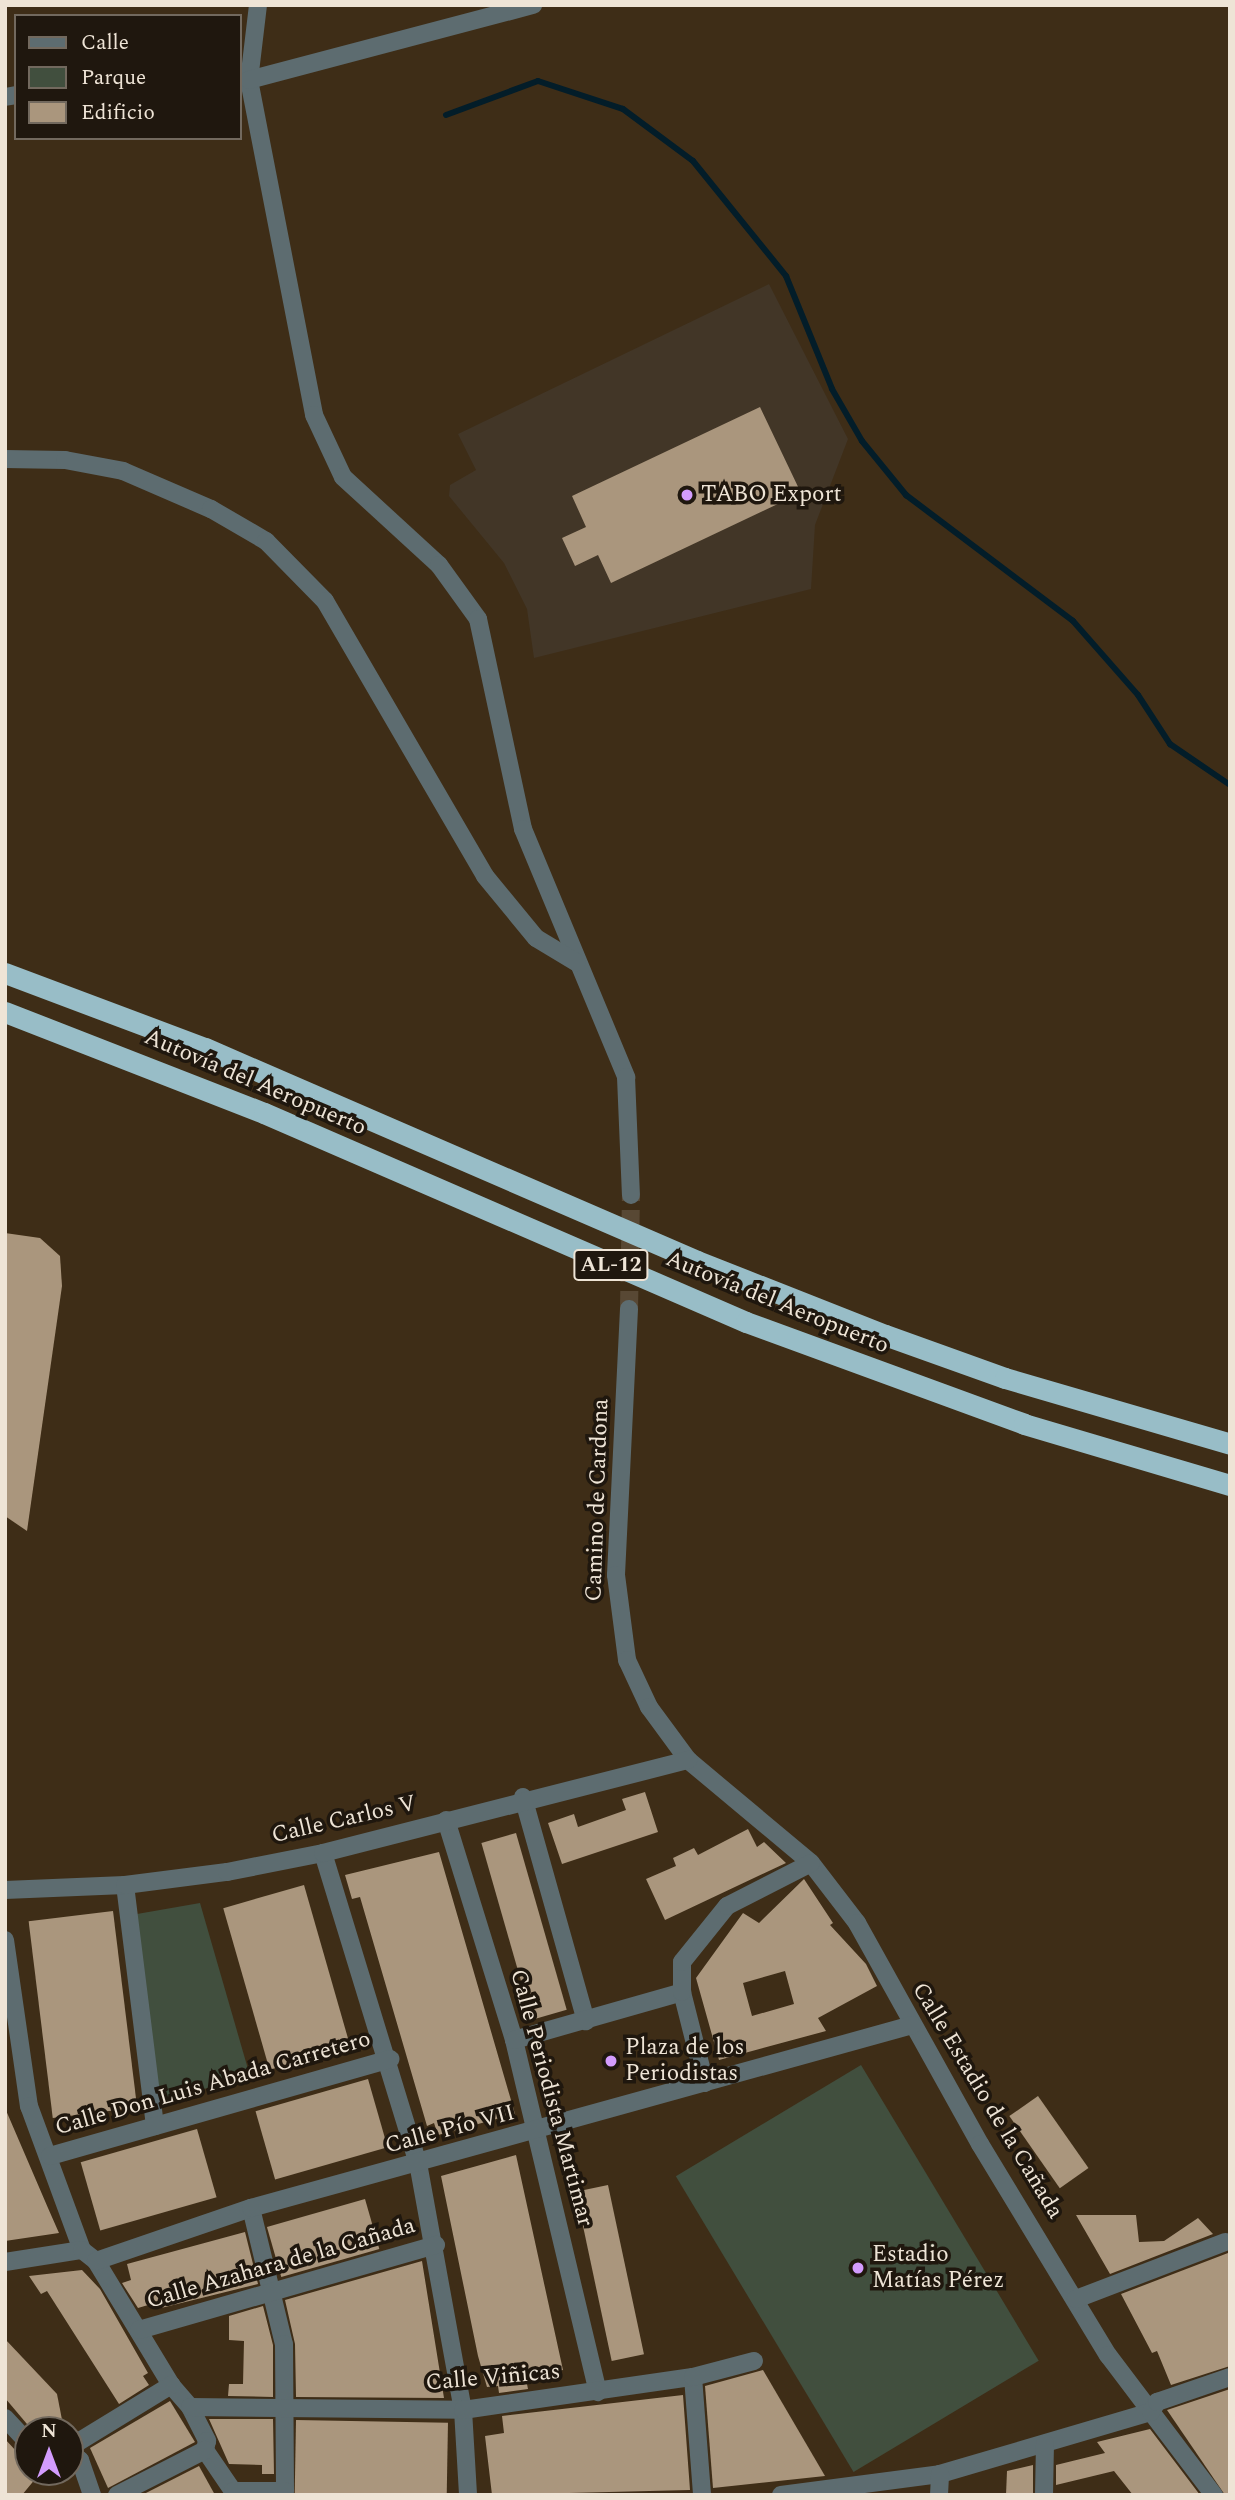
<!DOCTYPE html>
<html>
<head>
<meta charset="utf-8">
<style>
  body { margin:0 }
  #map { position:relative; width:1235px; height:2500px; overflow:hidden; background:#3e2d17; font-family:Spectral,serif }
  div>[style] { position:absolute }
  [style*='--x'] { left:calc(var(--x)*1px); top:calc(var(--y)*1px); width:calc(var(--w)*1px); rotate:calc(var(--a)*1deg) }
  .industrial>* { inset:0; background:#423627 }
  .green>* { inset:0; background:#414f3e; transform-origin:0 0 }
  .stream>* { height:6px; margin:-3px; padding:0 3px; transform-origin:3px; border-radius:3px; background:#031d29 }
  .building>* { inset:0; background:#aa967d; transform-origin:0 0 }
  .minor-tunnel>* { height:18px; margin-top:-9px; transform-origin:0; background:repeating-linear-gradient(90deg,#584834 0 18px,transparent 0 27px) }
  .minor>* { height:18px; margin:-9px; padding:0 9px; transform-origin:9px; border-radius:9px; background:#5d6c70 }
  .highway>* { height:21px; margin:-10.5px; padding:0 10.5px; transform-origin:10.5px; border-radius:10.5px; background:#98bdc7 }
  .dots>* { width:19px; height:19px; translate:-50% -50%; box-sizing:border-box; border:4px solid #1f170e; border-radius:50% }
  span { translate:-50% -50%; white-space:nowrap; text-align:center; line-height:1.15; -webkit-text-stroke:7px #1f170e; paint-order:stroke }
  .shield-label span { padding:2px 5px; background:#1f170e; border:2px solid; border-radius:5px; -webkit-text-stroke-width:0 }
  .shield-label { font-size:21px; color:#eee4d6; font-weight:700 }
  .poi-label { font-size:23px; color:#eee4d6 }
  .left { translate:0 -50%; text-align:left }
  .street-label { font-size:23px; color:#eee4d6 }
  .frame { position:absolute; inset:0; border:7px solid #eee4d6; pointer-events:none }
  .legend { position:absolute; left:14px; top:14px; width:228px; height:126px; box-sizing:border-box; background:#1f170e; border:2px solid #72695e; margin:0; padding:9px 12px; list-style:none; font-size:21px; color:#eee4d6 }
  .legend li { display:flex; align-items:center; gap:14px; height:35px }
  .legend b { width:35px; border:2px solid #72695e }
  .north { position:absolute; left:14px; top:2416px; width:70px; height:70px; box-sizing:border-box; background:#1f170e; border:2px solid #72695e; border-radius:50%; rotate:0deg; font-size:19px; font-weight:700; line-height:28px; text-align:center; color:#eee4d6 }
  .north::after { content:''; display:block; margin:auto; width:24px; height:32px; background:#d39cfd; clip-path:polygon(50% 0,100% 100%,50% 72%,0 100%) }
</style>
</head>
<body>
<div id="map">
  <div class="industrial">
    <div style="clip-path:polygon(769px 284px,848px 439px,815px 525px,811px 589px,534px 658px,527px 609px,504px 563px,449px 496px,450px 485px,476px 470px,458px 434px)"></div>
  </div>
  <div class="green">
    <div style="clip-path:polygon(200px 1903px,250px 2076px,158px 2102px,137px 1914px)"></div>
    <div style="left:861px;top:2065px;width:345px;height:216px;rotate:59deg"></div>
  </div>
  <div class="stream">
    <div style="--x:446;--y:115;--w:98;--a:-20.3"></div>
    <div style="--x:538;--y:81;--w:89;--a:18.2"></div>
    <div style="--x:623;--y:109;--w:87;--a:36.6"></div>
    <div style="--x:693;--y:161;--w:148;--a:51"></div>
    <div style="--x:786;--y:276;--w:122;--a:67.8"></div>
    <div style="--x:832;--y:389;--w:60;--a:60"></div>
    <div style="--x:862;--y:441;--w:70;--a:50.8"></div>
    <div style="--x:906;--y:495;--w:209;--a:37"></div>
    <div style="--x:1073;--y:621;--w:98;--a:48.7"></div>
    <div style="--x:1138;--y:695;--w:59;--a:56.9"></div>
    <div style="--x:1170;--y:744;--w:73;--a:34.3"></div>
  </div>
  <div class="building">
    <div style="clip-path:polygon(760px 407px,801px 493px,611px 583px,598px 555px,575px 566px,562px 538px,586px 527px,572px 496px)"></div>
    <div style="clip-path:polygon(5px 1233px,40px 1238px,60px 1256px,62px 1286px,27px 1531px,5px 1516px)"></div>
    <div style="clip-path:polygon(645px 1792px,658px 1832px,562px 1864px,548px 1823px,574px 1814px,578px 1827px,626px 1810px,622px 1799px)"></div>
    <div style="clip-path:polygon(748px 1829px,757px 1847px,764px 1842px,786px 1863px,665px 1920px,646px 1879px,676px 1866px,673px 1858px,694px 1848px,698px 1855px)"></div>
    <div style="left:516px;top:1833px;width:184px;height:36px;rotate:74deg"></div>
    <div style="clip-path:polygon(439px 1852px,515px 2114px,438px 2135px,434px 2123px,427px 2126px,360px 1897px,352px 1899px,345px 1875px)"></div>
    <div style="clip-path:polygon(evenodd,804px 1879px,833px 1923px,830px 1925px,866px 1964px,877px 1986px,818px 2018px,826px 2031px,719px 2060px,696px 1978px,743px 1913px,759px 1923px,804px 1879px,785px 1971px,794px 2004px,752px 2016px,743px 1983px,785px 1971px)"></div>
    <div style="left:304px;top:1885px;width:168px;height:84px;rotate:74deg"></div>
    <div style="left:113px;top:1911px;width:198px;height:85px;rotate:83deg"></div>
    <div style="left:368px;top:2079px;width:71px;height:117px;rotate:74deg"></div>
    <div style="left:1038px;top:2096px;width:88px;height:35px;rotate:55deg"></div>
    <div style="clip-path:polygon(5px 2108px,48px 2208px,59px 2233px,5px 2241px)"></div>
    <div style="left:197px;top:2129px;width:71px;height:121px;rotate:74deg"></div>
    <div style="clip-path:polygon(516px 2155px,563px 2370px,526px 2379px,528px 2389px,499px 2393px,498px 2386px,487px 2387px,478px 2356px,441px 2176px)"></div>
    <div style="left:608px;top:2185px;width:173px;height:33px;rotate:78deg"></div>
    <div style="left:365px;top:2199px;width:52px;height:102px;rotate:74deg"></div>
    <div style="clip-path:polygon(1076px 2215px,1136px 2215px,1139px 2242px,1164px 2241px,1198px 2218px,1213px 2234px,1110px 2274px)"></div>
    <div style="clip-path:polygon(245px 2232px,258px 2284px,157px 2309px,155px 2303px,138px 2308px,122px 2283px,131px 2280px,127px 2264px)"></div>
    <div style="clip-path:polygon(1228px 2253px,1230px 2366px,1171px 2385px,1157px 2351px,1152px 2353px,1121px 2294px)"></div>
    <div style="clip-path:polygon(422px 2261px,444px 2398px,296px 2397px,295px 2344px,285px 2300px)"></div>
    <div style="clip-path:polygon(82px 2270px,100px 2289px,148px 2373px,143px 2376px,149px 2385px,119px 2404px,47px 2291px,41px 2294px,29px 2276px)"></div>
    <div style="clip-path:polygon(263px 2306px,273px 2345px,273px 2397px,228px 2396px,229px 2384px,243px 2384px,244px 2341px,229px 2340px,229px 2316px)"></div>
    <div style="clip-path:polygon(5px 2339px,57px 2394px,64px 2430px,32px 2430px,5px 2398px)"></div>
    <div style="clip-path:polygon(763px 2370px,825px 2476px,713px 2488px,705px 2386px)"></div>
    <div style="clip-path:polygon(1230px 2389px,1230px 2495px,1225px 2495px,1167px 2410px)"></div>
    <div style="clip-path:polygon(683px 2395px,690px 2490px,492px 2495px,485px 2436px,504px 2433px,502px 2416px)"></div>
    <div style="clip-path:polygon(170px 2401px,195px 2442px,108px 2488px,90px 2448px)"></div>
    <div style="clip-path:polygon(209px 2419px,273px 2419px,274px 2474px,262px 2474px,262px 2465px,229px 2464px)"></div>
    <div style="left:296px;top:2420px;width:152px;height:75px;rotate:1deg"></div>
    <div style="clip-path:polygon(1150px 2429px,1200px 2495px,1133px 2495px,1114px 2471px,1056px 2485px,1056px 2465px,1105px 2453px,1097px 2442px)"></div>
    <div style="clip-path:polygon(5px 2439px,28px 2464px,28px 2472px,41px 2472px,22px 2495px,5px 2495px)"></div>
    <div style="clip-path:polygon(1033px 2465px,1033px 2495px,1006px 2495px,1007px 2471px)"></div>
    <div style="clip-path:polygon(199px 2466px,215px 2495px,142px 2495px)"></div>
  </div>
  <div class="minor-tunnel">
    <div style="--x:629;--y:1309;--w:114;--a:-89"></div>
  </div>
  <div class="minor">
    <div style="--x:258;--y:5;--w:76;--a:96.8"></div>
    <div style="--x:249;--y:80;--w:341;--a:79"></div>
    <div style="--x:314;--y:415;--w:68;--a:64.9"></div>
    <div style="--x:343;--y:477;--w:130;--a:42.5"></div>
    <div style="--x:439;--y:565;--w:67;--a:54.2"></div>
    <div style="--x:478;--y:619;--w:215;--a:77.9"></div>
    <div style="--x:523;--y:829;--w:269;--a:67.4"></div>
    <div style="--x:626;--y:1077;--w:118;--a:87.6"></div>
    <div style="--x:249;--y:80;--w:294;--a:-14.8"></div>
    <div style="--x:5;--y:97;--w:11;--a:-10"></div>
    <div style="--x:5;--y:459;--w:60;--a:1"></div>
    <div style="--x:65;--y:460;--w:59;--a:10.7"></div>
    <div style="--x:123;--y:471;--w:96;--a:23.4"></div>
    <div style="--x:211;--y:509;--w:64;--a:30.2"></div>
    <div style="--x:266;--y:541;--w:84;--a:45.5"></div>
    <div style="--x:325;--y:601;--w:318;--a:59.8"></div>
    <div style="--x:485;--y:876;--w:80;--a:50.6"></div>
    <div style="--x:536;--y:938;--w:47;--a:31"></div>
    <div style="--x:629;--y:1309;--w:266;--a:92.8"></div>
    <div style="--x:616;--y:1575;--w:86;--a:82.6"></div>
    <div style="--x:627;--y:1660;--w:52;--a:64.9"></div>
    <div style="--x:649;--y:1707;--w:66;--a:53.7"></div>
    <div style="--x:688;--y:1760;--w:160;--a:39.9"></div>
    <div style="--x:811;--y:1863;--w:76;--a:52.5"></div>
    <div style="--x:857;--y:1923;--w:253;--a:60.9"></div>
    <div style="--x:980;--y:2144;--w:247;--a:58.8"></div>
    <div style="--x:1108;--y:2355;--w:176;--a:52.9"></div>
    <div style="--x:523;--y:1797;--w:233;--a:74.3"></div>
    <div style="--x:446;--y:1820;--w:230;--a:72.8"></div>
    <div style="--x:514;--y:2040;--w:362;--a:76.6"></div>
    <div style="--x:323;--y:1853;--w:324;--a:73"></div>
    <div style="--x:418;--y:2163;--w:251;--a:79.7"></div>
    <div style="--x:463;--y:2410;--w:85;--a:86.6"></div>
    <div style="--x:125;--y:1885;--w:243;--a:82.9"></div>
    <div style="--x:5;--y:1890;--w:120;--a:-2.4"></div>
    <div style="--x:125;--y:1885;--w:103;--a:-7.3"></div>
    <div style="--x:227;--y:1872;--w:98;--a:-11.2"></div>
    <div style="--x:323;--y:1853;--w:377;--a:-14.3"></div>
    <div style="--x:5;--y:1940;--w:168;--a:81.8"></div>
    <div style="--x:29;--y:2106;--w:153;--a:69.8"></div>
    <div style="--x:514;--y:2040;--w:175;--a:-15.9"></div>
    <div style="--x:705;--y:2083;--w:94;--a:-104.2"></div>
    <div style="--x:682;--y:1992;--w:30;--a:-90"></div>
    <div style="--x:682;--y:1962;--w:72;--a:-51.2"></div>
    <div style="--x:727;--y:1906;--w:94;--a:-27.1"></div>
    <div style="--x:50;--y:2156;--w:354;--a:-15.9"></div>
    <div style="--x:251;--y:2208;--w:140;--a:76.4"></div>
    <div style="--x:284;--y:2344;--w:147;--a:89.6"></div>
    <div style="--x:96;--y:2261;--w:145;--a:58.8"></div>
    <div style="--x:5;--y:2262;--w:78;--a:-8.9"></div>
    <div style="--x:82;--y:2250;--w:18;--a:38"></div>
    <div style="--x:96;--y:2261;--w:164;--a:-18.9"></div>
    <div style="--x:251;--y:2208;--w:686;--a:-15.47"></div>
    <div style="--x:1076;--y:2299;--w:160;--a:-20.9"></div>
    <div style="--x:139;--y:2330;--w:309;--a:-16"></div>
    <div style="--x:693;--y:2377;--w:118;--a:85.6"></div>
    <div style="--x:171;--y:2385;--w:29;--a:49"></div>
    <div style="--x:190;--y:2407;--w:38;--a:63"></div>
    <div style="--x:207;--y:2441;--w:9;--a:103"></div>
    <div style="--x:190;--y:2407;--w:273;--a:0.6"></div>
    <div style="--x:463;--y:2410;--w:232;--a:-8.2"></div>
    <div style="--x:693;--y:2377;--w:63;--a:-14.7"></div>
    <div style="--x:5;--y:2418;--w:34;--a:47"></div>
    <div style="--x:70;--y:2447;--w:119;--a:-31.5"></div>
    <div style="--x:205;--y:2450;--w:50;--a:55.7"></div>
    <div style="--x:233;--y:2491;--w:52;--a:0"></div>
    <div style="--x:70;--y:2452;--w:13;--a:39"></div>
    <div style="--x:80;--y:2460;--w:37;--a:71"></div>
    <div style="--x:117;--y:2495;--w:99;--a:-27.1"></div>
    <div style="--x:781;--y:2495;--w:160;--a:-7.5"></div>
    <div style="--x:940;--y:2474;--w:220;--a:-16.4"></div>
    <div style="--x:1151;--y:2412;--w:12;--a:-59"></div>
    <div style="--x:1157;--y:2402;--w:77;--a:-18.9"></div>
    <div style="--x:939;--y:2495;--w:21;--a:-87"></div>
    <div style="--x:1044;--y:2495;--w:51;--a:-88.9"></div>
  </div>
  <div class="highway">
    <div style="--x:5;--y:973;--w:214;--a:20.6"></div>
    <div style="--x:205;--y:1048;--w:536;--a:23.41"></div>
    <div style="--x:697;--y:1261;--w:202;--a:21.5"></div>
    <div style="--x:885;--y:1335;--w:127;--a:19.7"></div>
    <div style="--x:1005;--y:1378;--w:234;--a:16.3"></div>
    <div style="--x:5;--y:1012;--w:278;--a:21.3"></div>
    <div style="--x:264;--y:1113;--w:525;--a:23.44"></div>
    <div style="--x:746;--y:1322;--w:296;--a:20.1"></div>
    <div style="--x:1024;--y:1424;--w:215;--a:16.5"></div>
  </div>
  <div class="dots">
    <div style="left:687px;top:495px;background:#d39cfd"></div>
    <div style="left:611px;top:2061px;background:#d39cfd"></div>
    <div style="left:858px;top:2268px;background:#d39cfd"></div>
  </div>
  <div class="shield-label">
    <span style="left:611px;top:1265px">AL-12</span>
  </div>
  <div class="poi-label">
    <span class="left" style="left:701px;top:495px">TABO Export</span>
    <span class="left" style="left:625px;top:2061px">Plaza de los<br>Periodistas</span>
    <span class="left" style="left:872px;top:2268px">Estadio<br>Matías Pérez</span>
  </div>
  <div class="street-label">
    <span style="left:255px;top:1083px;rotate:23deg">Autovía del Aeropuerto</span>
    <span style="left:777px;top:1303px;rotate:22deg">Autovía del Aeropuerto</span>
    <span style="left:598px;top:1500px;rotate:-88deg">Camino de Cardona</span>
    <span style="left:344px;top:1820px;rotate:-13deg">Calle Carlos V</span>
    <span style="left:213px;top:2084px;rotate:-16deg">Calle Don Luis Abada Carretero</span>
    <span style="left:551px;top:2098px;rotate:75deg">Calle Periodista Martimar</span>
    <span style="left:987px;top:2101px;rotate:59deg">Calle Estadio de la Cañada</span>
    <span style="left:450px;top:2130px;rotate:-15deg">Calle Pío VII</span>
    <span style="left:281px;top:2264px;rotate:-16deg">Calle Azahara de la Cañada</span>
    <span style="left:493px;top:2378px;rotate:-5deg">Calle Viñicas</span>
  </div>
  <div class="frame"></div>
  <ul class="legend">
  <li><b style="height:9px;background:#5d6c70"></b>Calle</li>
  <li><b style="height:19px;background:#414f3e"></b>Parque</li>
  <li><b style="height:19px;background:#aa967d"></b>Edificio</li>
  </ul>
  <div class="north">N</div>
</div>
</body>
</html>
